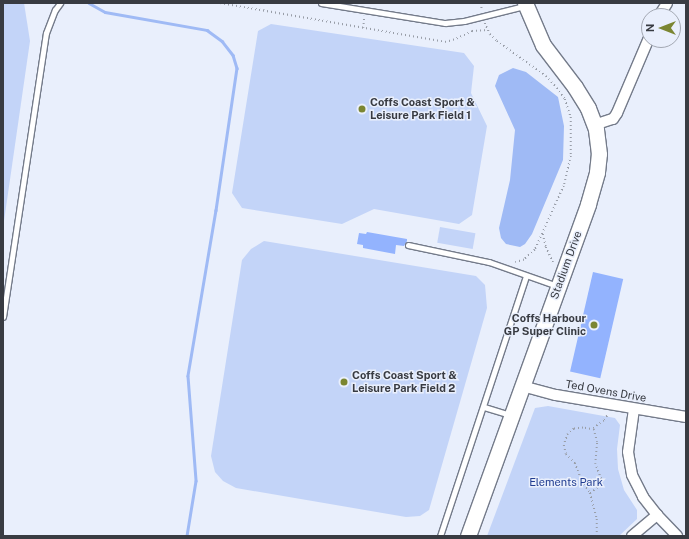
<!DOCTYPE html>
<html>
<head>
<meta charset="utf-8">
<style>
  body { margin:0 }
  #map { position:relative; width:689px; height:539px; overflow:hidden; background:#e9effc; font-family:"Public Sans",sans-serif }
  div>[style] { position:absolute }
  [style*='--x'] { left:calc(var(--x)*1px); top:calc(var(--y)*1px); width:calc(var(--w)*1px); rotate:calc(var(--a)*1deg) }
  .green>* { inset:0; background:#c3d4f8; transform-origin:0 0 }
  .water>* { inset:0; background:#9fbaf5 }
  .stream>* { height:2.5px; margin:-1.25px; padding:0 1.25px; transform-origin:1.25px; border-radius:1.25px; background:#9fbaf5 }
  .building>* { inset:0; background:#93b3fe; transform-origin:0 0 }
  .path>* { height:1.5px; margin-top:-0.75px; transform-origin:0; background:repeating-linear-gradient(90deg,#999ea8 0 1px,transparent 0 4px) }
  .roads { filter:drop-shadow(1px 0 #747b8a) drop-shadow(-1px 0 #747b8a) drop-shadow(0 1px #747b8a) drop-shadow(0 -1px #747b8a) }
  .service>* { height:5px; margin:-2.5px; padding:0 2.5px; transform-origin:2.5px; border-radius:2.5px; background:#fff }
  .minor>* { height:10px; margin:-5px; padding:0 5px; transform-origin:5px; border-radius:5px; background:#fff }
  .secondary>* { height:15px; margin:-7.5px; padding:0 7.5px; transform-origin:7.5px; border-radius:7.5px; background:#fff }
  .dots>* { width:11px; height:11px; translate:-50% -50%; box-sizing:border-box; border:2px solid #e9effc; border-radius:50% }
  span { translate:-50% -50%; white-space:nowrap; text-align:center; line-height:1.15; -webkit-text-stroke:3px #e9effc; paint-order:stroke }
  .poi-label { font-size:11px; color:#383b42; font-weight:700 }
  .left { translate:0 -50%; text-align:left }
  .right { translate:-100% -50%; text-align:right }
  .street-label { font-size:11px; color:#383b42 }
  .park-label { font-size:11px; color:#213d91 }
  .frame { position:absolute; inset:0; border:4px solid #383b42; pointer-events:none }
  .north { position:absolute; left:641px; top:8px; width:40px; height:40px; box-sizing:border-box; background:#e9effc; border:1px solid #a2a7b2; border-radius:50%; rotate:270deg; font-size:11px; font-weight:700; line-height:16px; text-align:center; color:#383b42 }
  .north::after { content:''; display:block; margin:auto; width:14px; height:18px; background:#7b8632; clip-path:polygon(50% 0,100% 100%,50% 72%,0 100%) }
</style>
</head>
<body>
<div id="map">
  <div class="green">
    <div style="clip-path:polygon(3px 3px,24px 3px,30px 41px,3px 228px)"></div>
    <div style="clip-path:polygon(271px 24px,464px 53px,474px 66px,471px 93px,487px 126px,472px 215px,459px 224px,374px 209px,342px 224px,242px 208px,232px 193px,258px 31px)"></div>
    <div style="left:440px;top:227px;width:36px;height:16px;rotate:10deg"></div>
    <div style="clip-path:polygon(264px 241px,476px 276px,485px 285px,487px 308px,429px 510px,420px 516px,406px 517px,236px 488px,223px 481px,215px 472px,211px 456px,242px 260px,251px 249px)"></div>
    <div style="clip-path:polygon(548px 406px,615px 418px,620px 425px,617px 449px,618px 469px,624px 490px,637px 510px,637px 519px,619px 536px,487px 536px,535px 408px)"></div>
  </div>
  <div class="water">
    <div style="clip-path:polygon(513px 68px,526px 72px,558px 97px,564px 126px,563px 160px,532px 234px,525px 244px,520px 247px,506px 244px,501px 238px,499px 228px,510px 180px,515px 130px,495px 86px,499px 75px)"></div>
  </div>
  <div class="stream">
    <div style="--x:89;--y:3;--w:18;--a:29"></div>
    <div style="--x:105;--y:12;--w:104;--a:10"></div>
    <div style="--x:207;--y:30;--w:19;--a:36"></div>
    <div style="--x:222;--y:41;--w:18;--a:52"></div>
    <div style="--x:233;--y:55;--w:14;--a:73"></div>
    <div style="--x:237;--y:68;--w:144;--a:98.4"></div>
    <div style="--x:216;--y:210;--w:168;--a:99.6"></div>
    <div style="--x:188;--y:376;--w:105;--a:85.6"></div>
    <div style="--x:196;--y:481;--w:56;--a:99.3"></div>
  </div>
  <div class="building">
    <div style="clip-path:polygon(367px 232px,407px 239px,407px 241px,404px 246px,396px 245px,395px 254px,363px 248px,363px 245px,357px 244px,359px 233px,366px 234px)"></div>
    <div style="left:593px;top:272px;width:31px;height:102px;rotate:13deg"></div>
  </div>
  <div class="path">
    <div style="--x:220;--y:3;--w:228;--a:9.8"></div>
    <div style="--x:445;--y:42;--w:8;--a:-14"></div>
    <div style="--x:453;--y:40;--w:21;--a:-25"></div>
    <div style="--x:472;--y:31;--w:16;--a:-4"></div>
    <div style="--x:481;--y:3;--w:7;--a:82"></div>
    <div style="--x:485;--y:23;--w:12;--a:66"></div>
    <div style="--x:490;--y:34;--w:10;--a:45"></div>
    <div style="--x:497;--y:41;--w:60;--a:35.5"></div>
    <div style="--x:546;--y:76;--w:16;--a:47"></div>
    <div style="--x:557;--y:88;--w:14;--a:54"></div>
    <div style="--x:565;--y:99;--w:19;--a:72"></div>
    <div style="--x:571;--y:117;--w:39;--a:90"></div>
    <div style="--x:571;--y:156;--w:31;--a:103"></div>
    <div style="--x:564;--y:186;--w:70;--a:114.4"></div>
    <div style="--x:535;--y:250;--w:15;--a:138"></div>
    <div style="--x:524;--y:260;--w:9;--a:162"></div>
    <div style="--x:363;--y:28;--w:12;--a:-85"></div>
    <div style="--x:543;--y:234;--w:13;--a:77"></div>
    <div style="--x:546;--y:247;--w:19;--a:65"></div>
    <div style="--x:594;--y:430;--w:11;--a:-170"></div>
    <div style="--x:583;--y:428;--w:9;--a:174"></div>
    <div style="--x:574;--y:429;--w:8;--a:140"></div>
    <div style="--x:568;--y:434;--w:12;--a:110"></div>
    <div style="--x:564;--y:445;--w:9;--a:77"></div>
    <div style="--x:566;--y:454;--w:13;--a:45"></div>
    <div style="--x:575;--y:463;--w:19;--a:69"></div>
    <div style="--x:582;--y:481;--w:14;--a:56"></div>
    <div style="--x:590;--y:493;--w:27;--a:75"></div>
    <div style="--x:597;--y:519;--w:17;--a:90"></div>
    <div style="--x:590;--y:493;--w:10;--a:-37"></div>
    <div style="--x:598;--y:487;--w:9;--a:-69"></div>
    <div style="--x:601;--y:479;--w:16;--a:-112"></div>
    <div style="--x:595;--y:464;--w:22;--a:-85"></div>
    <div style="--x:597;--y:442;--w:15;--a:-106"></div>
    <div style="--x:593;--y:428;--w:14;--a:-36"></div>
    <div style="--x:604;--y:420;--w:7;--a:-56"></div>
  </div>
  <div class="roads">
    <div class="service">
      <div style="--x:321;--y:3;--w:126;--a:9.2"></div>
      <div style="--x:445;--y:23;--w:19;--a:-6"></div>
      <div style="--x:464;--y:21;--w:62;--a:-14"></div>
      <div style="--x:408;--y:245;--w:83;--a:11.9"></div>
      <div style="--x:489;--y:262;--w:72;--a:19.4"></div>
      <div style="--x:3;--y:317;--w:287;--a:-81.4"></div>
      <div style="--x:46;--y:33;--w:25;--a:-69"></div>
      <div style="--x:55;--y:10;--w:9;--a:-54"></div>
      <div style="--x:484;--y:407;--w:27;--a:17"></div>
      <div style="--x:440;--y:536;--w:274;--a:-71.7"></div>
    </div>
    <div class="minor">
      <div style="--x:659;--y:16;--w:15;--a:-58"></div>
      <div style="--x:594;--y:125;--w:20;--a:-18"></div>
      <div style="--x:613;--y:119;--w:7;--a:-56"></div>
      <div style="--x:617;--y:113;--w:82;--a:-66.9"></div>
      <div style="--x:522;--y:386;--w:35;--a:15"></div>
      <div style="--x:556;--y:395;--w:132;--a:9.6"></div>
      <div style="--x:634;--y:409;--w:43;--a:97.9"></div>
      <div style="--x:628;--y:452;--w:23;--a:80"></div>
      <div style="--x:632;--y:475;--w:25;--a:63"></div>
      <div style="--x:643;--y:497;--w:23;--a:52"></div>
      <div style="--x:657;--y:515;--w:29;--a:46"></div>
      <div style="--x:632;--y:536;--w:33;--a:-40"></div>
    </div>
    <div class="secondary">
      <div style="--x:468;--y:536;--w:353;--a:-70.1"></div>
      <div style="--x:588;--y:204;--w:33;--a:-74"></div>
      <div style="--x:597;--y:172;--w:18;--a:-84"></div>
      <div style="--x:599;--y:154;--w:25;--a:-97"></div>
      <div style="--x:596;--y:129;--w:22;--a:-111"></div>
      <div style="--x:588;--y:108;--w:25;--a:-122"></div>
      <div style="--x:575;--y:87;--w:53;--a:-127.3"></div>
      <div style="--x:543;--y:45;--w:46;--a:-113.2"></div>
    </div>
  </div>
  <div class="dots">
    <div style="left:362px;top:109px;background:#7b8632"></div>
    <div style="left:594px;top:325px;background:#7b8632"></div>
    <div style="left:344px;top:382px;background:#7b8632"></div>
  </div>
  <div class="poi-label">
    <span class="left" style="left:370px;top:109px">Coffs Coast Sport &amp;<br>Leisure Park Field 1</span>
    <span class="right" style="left:586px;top:325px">Coffs Harbour<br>GP Super Clinic</span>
    <span class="left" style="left:352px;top:382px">Coffs Coast Sport &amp;<br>Leisure Park Field 2</span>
  </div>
  <div class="street-label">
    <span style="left:566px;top:265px;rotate:-70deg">Stadium Drive</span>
    <span style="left:606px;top:391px;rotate:10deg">Ted Ovens Drive</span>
  </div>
  <div class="park-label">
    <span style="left:566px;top:482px">Elements Park</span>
  </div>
  <div class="frame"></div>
  <div class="north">N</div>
</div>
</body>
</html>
